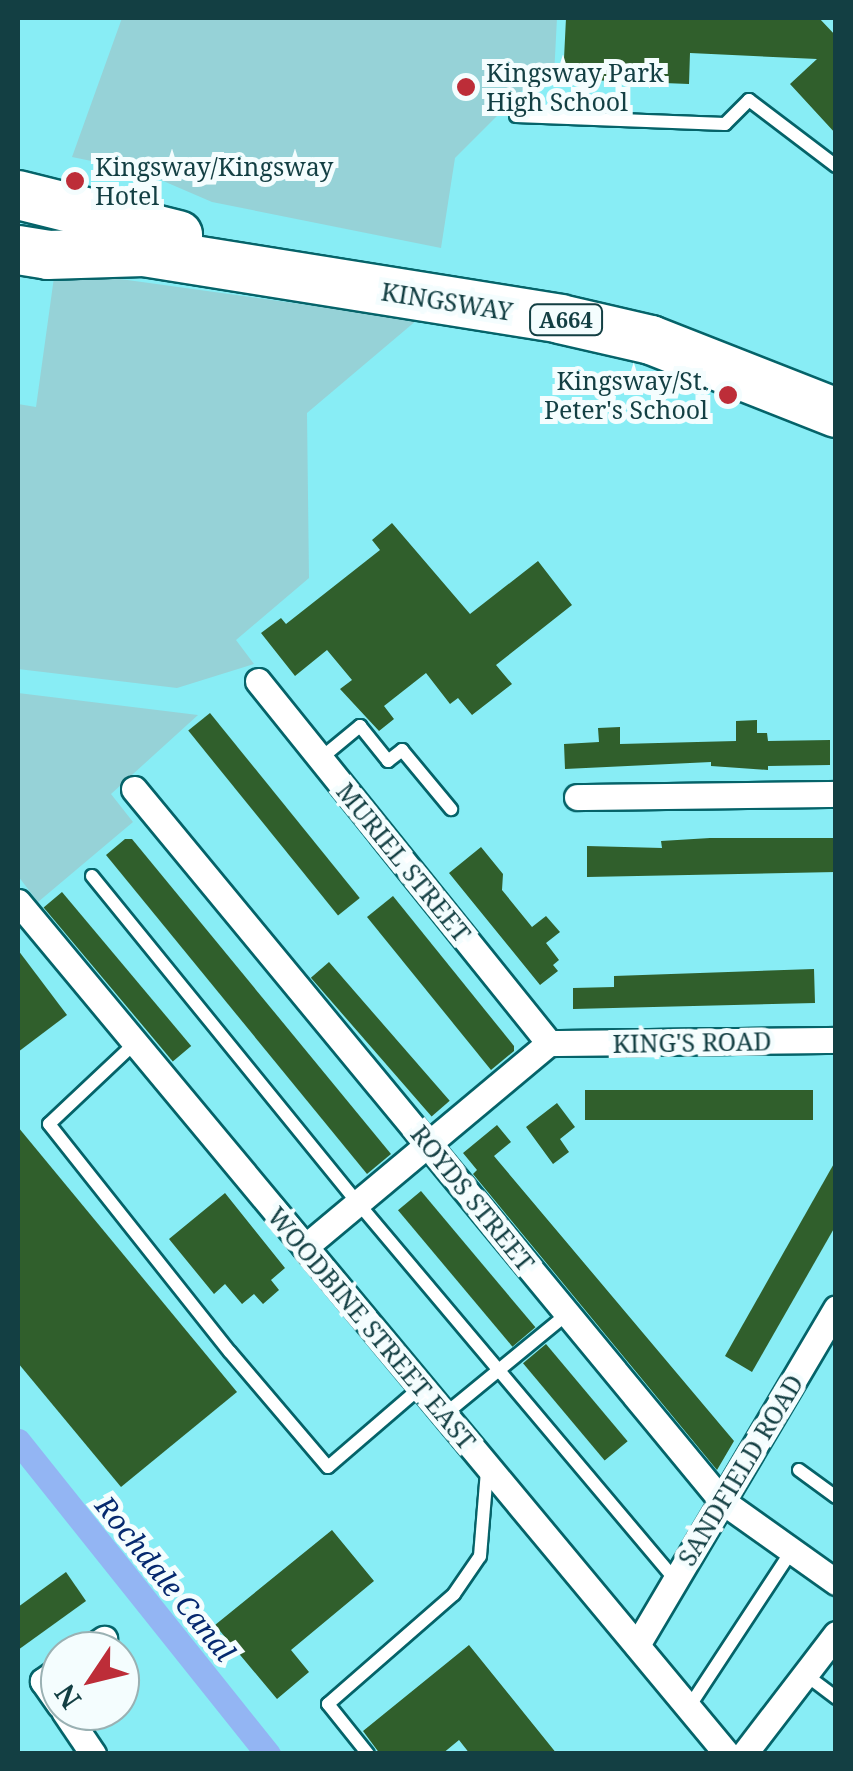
<!DOCTYPE html>
<html>
<head>
<meta charset="utf-8">
<style>
  body { margin:0 }
  #map { position:relative; width:853px; height:1771px; overflow:hidden; background:#88edf5; font-family:"Noto Serif",serif }
  div>[style] { position:absolute }
  [style*='--x'] { left:calc(var(--x)*1px); top:calc(var(--y)*1px); width:calc(var(--w)*1px); rotate:calc(var(--a)*1deg) }
  .green>* { inset:0; background:#96d2d7 }
  .canal>* { height:25px; margin:-12.5px; padding:0 12.5px; transform-origin:12.5px; border-radius:12.5px; background:#93b5f3 }
  .building>* { inset:0; background:#305f2c; transform-origin:0 0 }
  .roads { filter:drop-shadow(2px 0 #056369) drop-shadow(-2px 0 #056369) drop-shadow(0 2px #056369) drop-shadow(0 -2px #056369) }
  .lane>* { height:12px; margin:-6px; padding:0 6px; transform-origin:6px; border-radius:6px; background:#fff }
  .street>* { height:25px; margin:-12.5px; padding:0 12.5px; transform-origin:12.5px; border-radius:12.5px; background:#fff }
  .highway>* { height:48px; margin:-24px; padding:0 24px; transform-origin:24px; border-radius:24px; background:#fff }
  .dots>* { width:28px; height:28px; translate:-50% -50%; box-sizing:border-box; border:5px solid #f4fdfe; border-radius:50% }
  span { translate:-50% -50%; white-space:nowrap; text-align:center; line-height:1.15; -webkit-text-stroke:10px #f4fdfe; paint-order:stroke }
  .shield-label span { padding:2px 8px; background:#f4fdfe; border:2px solid; border-radius:8px; -webkit-text-stroke-width:0 }
  .shield-label { font-size:22px; color:#133f43; font-weight:700 }
  .poi-label { font-size:25px; color:#133f43 }
  .left { translate:0 -50%; text-align:left }
  .right { translate:-100% -50%; text-align:right }
  .street-label { font-size:25px; color:#133f43 }
  .water-label { font-size:28px; color:#06296f; font-style:italic }
  .frame { position:absolute; inset:0; border:20px solid #133f43; pointer-events:none }
  .north { position:absolute; left:40px; top:1631px; width:100px; height:100px; box-sizing:border-box; background:#f4fdfe; border:2px solid #9ab1b3; border-radius:50%; rotate:235deg; font-size:28px; font-weight:700; line-height:40px; text-align:center; color:#133f43 }
  .north::after { content:''; display:block; margin:auto; width:35px; height:45px; background:#bd2d38; clip-path:polygon(50% 0,100% 100%,50% 72%,0 100%) }
</style>
</head>
<body>
<div id="map">
  <div class="green">
    <div style="clip-path:polygon(122px 18px,557px 18px,554px 76px,537px 76px,455px 158px,441px 248px,212px 202px,140px 171px,72px 157px)"></div>
    <div style="clip-path:polygon(55px 270px,417px 320px,307px 413px,309px 578px,236px 640px,254px 664px,177px 688px,18px 669px,18px 404px,36px 407px)"></div>
    <div style="clip-path:polygon(18px 693px,198px 715px,111px 794px,133px 822px,38px 902px,18px 876px)"></div>
  </div>
  <div class="canal">
    <div style="--x:18;--y:1441;--w:401;--a:51.4"></div>
  </div>
  <div class="building">
    <div style="clip-path:polygon(566px 18px,819px 18px,836px 36px,836px 134px,790px 84px,817px 59px,690px 53px,689px 84px,563px 79px)"></div>
    <div style="clip-path:polygon(392px 523px,470px 614px,538px 561px,572px 605px,496px 665px,512px 684px,472px 715px,458px 698px,450px 704px,426px 673px,384px 706px,394px 719px,379px 731px,340px 689px,352px 680px,327px 650px,295px 676px,261px 633px,281px 618px,286px 624px,380px 550px,372px 540px)"></div>
    <div style="left:210px;top:713px;width:238px;height:28px;rotate:51deg"></div>
    <div style="clip-path:polygon(757px 720px,757px 733px,767px 733px,768px 741px,830px 740px,830px 765px,768px 766px,768px 770px,711px 766px,711px 762px,565px 769px,564px 744px,599px 742px,598px 728px,620px 727px,620px 744px,736px 741px,736px 721px)"></div>
    <div style="clip-path:polygon(710px 838px,836px 838px,836px 872px,587px 877px,587px 846px,662px 848px,661px 841px)"></div>
    <div style="clip-path:polygon(125px 839px,132px 839px,391px 1154px,367px 1174px,106px 855px)"></div>
    <div style="clip-path:polygon(481px 847px,503px 874px,502px 890px,532px 927px,546px 916px,560px 932px,546px 943px,559px 960px,553px 965px,558px 971px,540px 985px,449px 873px)"></div>
    <div style="left:62px;top:892px;width:201px;height:24px;rotate:50deg"></div>
    <div style="clip-path:polygon(393px 896px,514px 1046px,514px 1051px,491px 1070px,367px 917px)"></div>
    <div style="clip-path:polygon(18px 950px,67px 1015px,18px 1052px)"></div>
    <div style="left:329px;top:962px;width:184px;height:24px;rotate:49deg"></div>
    <div style="clip-path:polygon(814px 969px,815px 1003px,573px 1009px,573px 988px,614px 987px,614px 976px)"></div>
    <div style="left:813px;top:1090px;width:30px;height:228px;rotate:90deg"></div>
    <div style="clip-path:polygon(557px 1103px,575px 1127px,560px 1139px,569px 1152px,553px 1164px,526px 1127px)"></div>
    <div style="clip-path:polygon(497px 1125px,511px 1142px,494px 1156px,734px 1441px,717px 1470px,473px 1174px,477px 1170px,463px 1153px)"></div>
    <div style="clip-path:polygon(18px 1127px,237px 1392px,121px 1487px,18px 1363px)"></div>
    <div style="clip-path:polygon(836px 1160px,836px 1225px,752px 1372px,725px 1356px)"></div>
    <div style="left:421px;top:1191px;width:178px;height:30px;rotate:50deg"></div>
    <div style="clip-path:polygon(225px 1193px,285px 1268px,271px 1280px,279px 1290px,263px 1304px,254px 1294px,242px 1304px,225px 1284px,214px 1294px,169px 1239px)"></div>
    <div style="left:546px;top:1344px;width:127px;height:30px;rotate:50deg"></div>
    <div style="clip-path:polygon(332px 1530px,374px 1581px,291px 1650px,309px 1672px,277px 1699px,215px 1625px)"></div>
    <div style="clip-path:polygon(66px 1572px,86px 1601px,18px 1650px,18px 1607px)"></div>
    <div style="clip-path:polygon(469px 1645px,557px 1754px,470px 1754px,459px 1740px,442px 1754px,380px 1754px,363px 1731px)"></div>
  </div>
  <div class="roads">
    <div class="lane">
      <div style="--x:516;--y:116;--w:209;--a:2.2"></div>
      <div style="--x:725;--y:124;--w:34;--a:-45"></div>
      <div style="--x:749;--y:100;--w:109;--a:37.2"></div>
      <div style="--x:320;--y:759;--w:52;--a:-39.5"></div>
      <div style="--x:360;--y:726;--w:45;--a:51.3"></div>
      <div style="--x:388;--y:761;--w:18;--a:-38"></div>
      <div style="--x:402;--y:750;--w:77;--a:50.3"></div>
      <div style="--x:92;--y:876;--w:422;--a:50.9"></div>
      <div style="--x:358;--y:1203;--w:493;--a:49.9"></div>
      <div style="--x:135;--y:1043;--w:118;--a:136.7"></div>
      <div style="--x:49;--y:1124;--w:291;--a:51.6"></div>
      <div style="--x:230;--y:1352;--w:151;--a:49.6"></div>
      <div style="--x:328;--y:1467;--w:123;--a:-40.7"></div>
      <div style="--x:444;--y:1415;--w:161;--a:-39.4"></div>
      <div style="--x:799;--y:1470;--w:46;--a:36.1"></div>
      <div style="--x:806;--y:1675;--w:38;--a:37"></div>
      <div style="--x:689;--y:1707;--w:188;--a:-56.7"></div>
      <div style="--x:368;--y:1754;--w:64;--a:-128.7"></div>
      <div style="--x:328;--y:1704;--w:167;--a:-41.1"></div>
      <div style="--x:454;--y:1594;--w:46;--a:-55.6"></div>
      <div style="--x:480;--y:1556;--w:85;--a:-85.3"></div>
    </div>
    <div class="street">
      <div style="--x:258;--y:681;--w:464;--a:51.2"></div>
      <div style="--x:134;--y:789;--w:923;--a:50.45"></div>
      <div style="--x:722;--y:1501;--w:140;--a:35.4"></div>
      <div style="--x:577;--y:797;--w:259;--a:-0.7"></div>
      <div style="--x:18;--y:902;--w:1108;--a:50.23"></div>
      <div style="--x:549;--y:1043;--w:287;--a:-0.6"></div>
      <div style="--x:305;--y:1247;--w:318;--a:-39.9"></div>
      <div style="--x:637;--y:1645;--w:391;--a:-59.4"></div>
      <div style="--x:86;--y:1651;--w:22;--a:-34"></div>
      <div style="--x:60;--y:1669;--w:21;--a:145"></div>
      <div style="--x:43;--y:1681;--w:29;--a:55"></div>
      <div style="--x:64;--y:1711;--w:52;--a:56"></div>
      <div style="--x:744;--y:1754;--w:151;--a:-52.5"></div>
    </div>
    <div class="highway">
      <div style="--x:18;--y:195;--w:165;--a:14"></div>
      <div style="--x:18;--y:250;--w:30;--a:9"></div>
      <div style="--x:48;--y:255;--w:96;--a:-1.8"></div>
      <div style="--x:144;--y:252;--w:421;--a:9.1"></div>
      <div style="--x:560;--y:319;--w:93;--a:13"></div>
      <div style="--x:651;--y:340;--w:199;--a:21.5"></div>
    </div>
  </div>
  <div class="dots">
    <div style="left:466px;top:87px;background:#bd2d38"></div>
    <div style="left:75px;top:181px;background:#bd2d38"></div>
    <div style="left:728px;top:395px;background:#bd2d38"></div>
  </div>
  <div class="shield-label">
    <span style="left:566px;top:320px">A664</span>
  </div>
  <div class="poi-label">
    <span class="left" style="left:486px;top:87px">Kingsway Park<br>High School</span>
    <span class="left" style="left:95px;top:181px">Kingsway/Kingsway<br>Hotel</span>
    <span class="right" style="left:708px;top:395px">Kingsway/St.<br>Peter's School</span>
  </div>
  <div class="street-label">
    <span style="left:447px;top:301px;rotate:9deg">KINGSWAY</span>
    <span style="left:404px;top:862px;rotate:51deg">MURIEL STREET</span>
    <span style="left:692px;top:1042px;rotate:-1deg">KING'S ROAD</span>
    <span style="left:473px;top:1198px;rotate:51deg">ROYDS STREET</span>
    <span style="left:372px;top:1328px;rotate:50deg">WOODBINE STREET EAST</span>
    <span style="left:740px;top:1470px;rotate:-59deg">SANDFIELD ROAD</span>
  </div>
  <div class="water-label">
    <span style="left:166px;top:1578px;rotate:51deg">Rochdale Canal</span>
  </div>
  <div class="frame"></div>
  <div class="north">N</div>
</div>
</body>
</html>
